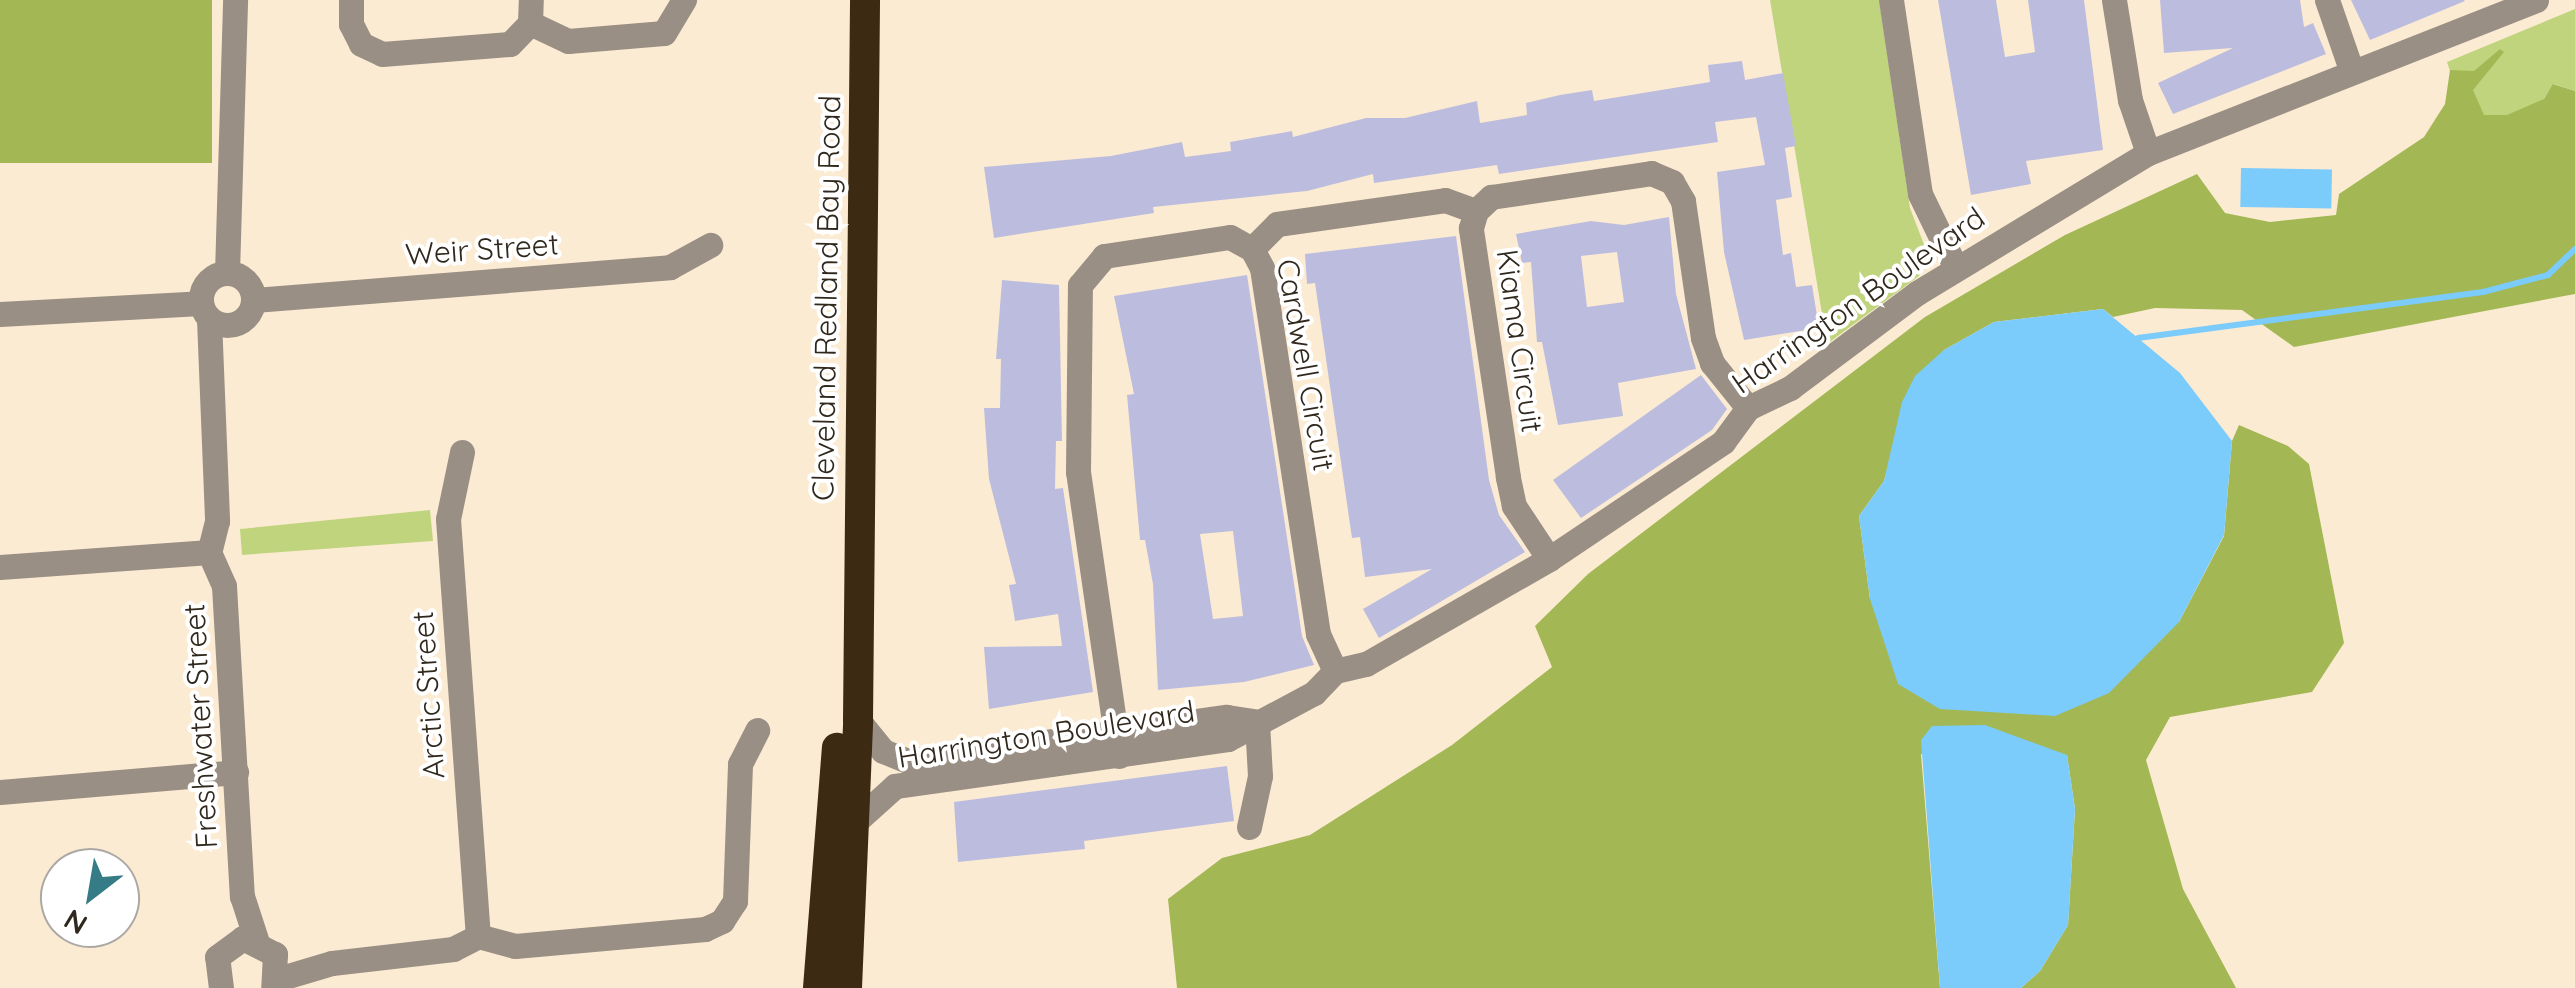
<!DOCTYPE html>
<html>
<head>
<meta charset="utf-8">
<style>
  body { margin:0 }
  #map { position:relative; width:2575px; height:988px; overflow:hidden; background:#fcebd3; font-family:Quicksand,sans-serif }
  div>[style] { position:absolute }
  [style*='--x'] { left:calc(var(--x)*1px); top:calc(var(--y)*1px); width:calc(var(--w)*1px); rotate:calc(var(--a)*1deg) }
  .green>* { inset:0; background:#c0d47e }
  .forest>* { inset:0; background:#a3b854; transform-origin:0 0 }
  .water>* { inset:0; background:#7bcbfb; transform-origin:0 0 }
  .stream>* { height:6px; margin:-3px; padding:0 3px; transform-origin:3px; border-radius:3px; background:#7bcbfb }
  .building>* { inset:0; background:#bcbdde }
  .minor>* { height:25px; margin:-12.5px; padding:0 12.5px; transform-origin:12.5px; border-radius:12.5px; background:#9a8f84 }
  .minor>.ring { margin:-12.5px; padding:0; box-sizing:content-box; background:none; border:25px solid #9a8f84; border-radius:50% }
  .highway>* { height:30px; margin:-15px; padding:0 15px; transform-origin:15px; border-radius:15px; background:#3d2a13 }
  span { translate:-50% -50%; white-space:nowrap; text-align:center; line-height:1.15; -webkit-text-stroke:8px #fff; paint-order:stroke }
  .street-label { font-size:30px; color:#30281d }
  .north { position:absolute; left:40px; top:848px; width:100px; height:100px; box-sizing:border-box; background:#fff; border:2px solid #aca9a5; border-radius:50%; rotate:211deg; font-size:28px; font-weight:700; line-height:40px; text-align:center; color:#30281d }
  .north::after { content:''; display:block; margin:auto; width:35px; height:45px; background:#357c86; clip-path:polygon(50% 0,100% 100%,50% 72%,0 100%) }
</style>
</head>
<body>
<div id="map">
  <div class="green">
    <div style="clip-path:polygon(1770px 0,1879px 0,1910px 208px,1928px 255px,1919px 276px,1827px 344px)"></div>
    <div style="clip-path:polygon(2575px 9px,2575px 91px,2554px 84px,2537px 109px,2469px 128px,2447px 62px)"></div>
    <div style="clip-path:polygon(430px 510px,433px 541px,242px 555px,240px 529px)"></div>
  </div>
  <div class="forest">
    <div style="left:0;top:0;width:212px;height:163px"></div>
    <div style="clip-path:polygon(2500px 49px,2504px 52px,2473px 90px,2484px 115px,2507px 115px,2544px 99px,2553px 84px,2575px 91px,2575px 294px,2294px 347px,2242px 310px,2155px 308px,2113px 317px,2103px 309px,1994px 322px,1944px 350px,1894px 442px,1884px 481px,1859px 516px,1870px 599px,2179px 622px,2224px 536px,2232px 441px,2239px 425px,2288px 446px,2309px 464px,2344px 643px,2312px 692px,2170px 717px,2146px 760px,2183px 889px,2236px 988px,2021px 988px,2040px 971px,2068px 925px,2075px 809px,2067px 755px,1921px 754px,1940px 988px,1177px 988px,1168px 899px,1222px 858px,1310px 835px,1452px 745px,1552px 667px,1535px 626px,1588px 574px,1925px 317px,2065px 235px,2197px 174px,2225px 213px,2270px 222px,2336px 215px,2339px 194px,2424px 137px,2445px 104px,2450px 70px,2474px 71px)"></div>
  </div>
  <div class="water">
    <div style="left:2241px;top:168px;width:91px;height:39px;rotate:1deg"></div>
    <div style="clip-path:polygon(2103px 309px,2180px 373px,2232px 441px,2224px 535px,2179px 622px,2109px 693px,2055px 716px,1940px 709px,1898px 684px,1870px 599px,1859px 516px,1884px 481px,1902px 402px,1915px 376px,1944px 350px,1994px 322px)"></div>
    <div style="clip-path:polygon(1985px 725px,2067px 755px,2075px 809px,2068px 925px,2040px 971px,2021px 988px,1940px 988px,1921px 740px,1932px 726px)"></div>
  </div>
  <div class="stream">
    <div style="--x:2138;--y:338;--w:348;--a:-7.6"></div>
    <div style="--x:2483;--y:292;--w:67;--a:-14.7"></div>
    <div style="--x:2548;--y:275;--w:37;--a:-44"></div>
  </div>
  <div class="building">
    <div style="clip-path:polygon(1938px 0,1996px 0,2005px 57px,2035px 52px,2028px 0,2084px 0,2103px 150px,2026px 161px,2031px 184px,1971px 195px)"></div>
    <div style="clip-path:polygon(2160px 0,2300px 0,2304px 27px,2313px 23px,2326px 54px,2173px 114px,2158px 83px,2233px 48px,2164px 53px)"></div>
    <div style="clip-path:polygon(2351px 0,2464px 0,2465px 1px,2370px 40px)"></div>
    <div style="clip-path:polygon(1742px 61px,1745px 80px,1783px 73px,1796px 146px,1785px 148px,1792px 197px,1776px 200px,1783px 255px,1791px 253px,1796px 287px,1812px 285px,1819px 328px,1744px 340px,1724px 252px,1717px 172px,1765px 165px,1756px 117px,1715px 122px,1718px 142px,1499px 174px,1497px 165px,1374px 183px,1373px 174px,1307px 191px,1153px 207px,1154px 213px,994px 238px,984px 167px,1111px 156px,1182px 142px,1185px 157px,1231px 151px,1230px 142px,1292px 131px,1293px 137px,1366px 118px,1405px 118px,1477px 101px,1480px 123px,1527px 115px,1526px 103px,1560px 95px,1592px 90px,1594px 101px,1710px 82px,1708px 65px)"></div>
    <div style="clip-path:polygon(evenodd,1669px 217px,1676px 294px,1696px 369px,1618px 383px,1623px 416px,1558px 425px,1542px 342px,1537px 342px,1531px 262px,1522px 263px,1516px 234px,1591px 221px,1624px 225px,1669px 217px,1617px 252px,1624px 302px,1587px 307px,1581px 256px,1617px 252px)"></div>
    <div style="clip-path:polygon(1456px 236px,1489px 480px,1499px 515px,1525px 552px,1379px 638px,1363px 609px,1432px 569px,1365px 577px,1360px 537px,1352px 538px,1315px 283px,1307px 284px,1305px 254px)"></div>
    <div style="clip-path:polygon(evenodd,1247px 275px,1302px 636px,1314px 665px,1244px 682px,1158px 690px,1153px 584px,1145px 540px,1140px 540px,1127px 395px,1134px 394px,1114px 296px,1247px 275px,1233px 531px,1243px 616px,1213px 619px,1200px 534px,1233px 531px)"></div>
    <div style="clip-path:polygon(1002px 280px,1059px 285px,1062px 441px,1056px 441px,1055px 489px,1063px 488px,1093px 692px,989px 709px,984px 647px,1062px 646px,1058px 614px,1015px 621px,1009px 585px,1016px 584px,989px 479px,984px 408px,1000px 408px,1001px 359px,996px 359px)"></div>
    <div style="clip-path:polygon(1701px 375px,1727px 409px,1712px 430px,1581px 518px,1553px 480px)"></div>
    <div style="clip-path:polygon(1227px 766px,1234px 821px,1084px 841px,1085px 849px,958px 862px,954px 802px)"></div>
  </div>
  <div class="minor">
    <div style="--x:351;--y:0;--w:24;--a:90"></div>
    <div style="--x:351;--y:24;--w:22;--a:63"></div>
    <div style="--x:361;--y:44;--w:23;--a:25"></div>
    <div style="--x:382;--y:54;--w:128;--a:-4.5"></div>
    <div style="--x:510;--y:44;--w:29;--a:-46"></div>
    <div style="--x:530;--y:23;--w:23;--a:-88"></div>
    <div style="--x:1891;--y:0;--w:196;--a:81.5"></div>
    <div style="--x:1920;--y:194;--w:82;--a:64.1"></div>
    <div style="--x:2114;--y:0;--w:101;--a:80.9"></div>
    <div style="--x:2130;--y:100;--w:56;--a:71.2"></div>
    <div style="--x:2327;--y:0;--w:76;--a:70.9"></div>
    <div style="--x:530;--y:23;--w:42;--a:25.3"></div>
    <div style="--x:568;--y:41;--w:96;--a:-4.8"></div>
    <div style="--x:664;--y:33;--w:39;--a:-59"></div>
    <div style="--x:1252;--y:249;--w:35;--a:-45"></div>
    <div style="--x:1277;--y:224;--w:170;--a:-8.1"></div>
    <div style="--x:1445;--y:200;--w:33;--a:20"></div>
    <div class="ring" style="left:201px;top:273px;width:27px;height:27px"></div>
    <div style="--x:227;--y:273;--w:273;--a:-88.3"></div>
    <div style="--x:254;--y:300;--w:417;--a:-4.5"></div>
    <div style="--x:670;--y:267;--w:46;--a:-28.8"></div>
    <div style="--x:0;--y:314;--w:201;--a:-3.1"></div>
    <div style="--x:209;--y:319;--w:202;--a:87.7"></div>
    <div style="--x:217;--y:521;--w:32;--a:104"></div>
    <div style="--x:209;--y:552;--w:37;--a:66"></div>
    <div style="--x:224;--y:586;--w:311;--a:86.7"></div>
    <div style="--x:242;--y:896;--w:45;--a:72"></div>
    <div style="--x:462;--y:452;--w:68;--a:101.8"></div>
    <div style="--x:448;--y:519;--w:418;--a:85.9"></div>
    <div style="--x:1549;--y:559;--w:64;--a:-123.4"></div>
    <div style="--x:1514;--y:506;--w:30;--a:-102"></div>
    <div style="--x:1508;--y:477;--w:252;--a:-98.5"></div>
    <div style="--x:1471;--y:228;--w:18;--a:-74"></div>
    <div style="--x:1476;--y:211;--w:21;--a:-43"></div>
    <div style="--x:1491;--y:197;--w:162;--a:-8.5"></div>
    <div style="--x:1651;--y:173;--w:23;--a:23"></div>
    <div style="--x:1672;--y:182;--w:22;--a:60"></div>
    <div style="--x:1683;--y:201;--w:138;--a:81.7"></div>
    <div style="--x:1703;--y:338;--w:27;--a:70"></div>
    <div style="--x:1712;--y:363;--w:58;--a:51.3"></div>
    <div style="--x:0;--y:567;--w:210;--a:-4.1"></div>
    <div style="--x:858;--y:720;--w:40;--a:51"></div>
    <div style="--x:883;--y:751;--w:27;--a:22"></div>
    <div style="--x:908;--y:761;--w:322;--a:-7.9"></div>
    <div style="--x:1227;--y:717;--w:30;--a:9"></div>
    <div style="--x:1119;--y:756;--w:287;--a:-98.2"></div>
    <div style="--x:1078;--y:472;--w:187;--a:-89.4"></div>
    <div style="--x:1080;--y:285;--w:38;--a:-50"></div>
    <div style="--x:1104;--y:256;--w:127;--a:-8.6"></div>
    <div style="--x:1230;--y:237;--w:25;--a:29"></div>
    <div style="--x:1252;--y:249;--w:21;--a:62"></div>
    <div style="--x:1262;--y:268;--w:370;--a:81.3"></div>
    <div style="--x:1318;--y:634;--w:41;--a:65.3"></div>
    <div style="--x:0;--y:792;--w:237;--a:-4.8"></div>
    <div style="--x:854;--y:823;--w:55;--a:-42.1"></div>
    <div style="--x:895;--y:786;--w:336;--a:-8"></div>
    <div style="--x:1228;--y:739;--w:98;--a:-28.1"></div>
    <div style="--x:1314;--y:693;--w:30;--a:-46"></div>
    <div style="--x:1335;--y:671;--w:32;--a:-13"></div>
    <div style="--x:1366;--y:664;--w:211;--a:-29.8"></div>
    <div style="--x:1549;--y:559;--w:210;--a:-33.9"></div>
    <div style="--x:1723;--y:442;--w:42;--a:-53.7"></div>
    <div style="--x:1748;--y:408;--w:47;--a:-25.5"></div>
    <div style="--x:1790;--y:388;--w:159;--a:-36.8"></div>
    <div style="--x:1917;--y:293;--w:270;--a:-31.2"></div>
    <div style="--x:2148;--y:153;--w:417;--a:-21.5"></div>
    <div style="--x:1249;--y:827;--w:52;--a:-77.8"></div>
    <div style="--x:1260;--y:776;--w:54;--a:-93.2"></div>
    <div style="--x:278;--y:979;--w:56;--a:-16.5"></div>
    <div style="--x:332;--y:963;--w:122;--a:-6.6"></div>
    <div style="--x:453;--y:949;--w:28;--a:-27"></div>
    <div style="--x:478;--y:936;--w:38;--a:15"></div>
    <div style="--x:515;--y:946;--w:191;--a:-5.1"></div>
    <div style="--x:705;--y:929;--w:19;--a:-25"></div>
    <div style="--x:722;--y:921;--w:24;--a:-57"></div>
    <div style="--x:735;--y:901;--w:137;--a:-87.9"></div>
    <div style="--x:740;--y:764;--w:38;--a:-63"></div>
    <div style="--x:221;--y:988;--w:31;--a:-97"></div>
    <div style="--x:217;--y:957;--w:32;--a:-36"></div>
    <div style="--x:243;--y:938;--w:36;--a:27"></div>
    <div style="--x:275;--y:954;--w:34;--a:93"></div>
  </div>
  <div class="highway">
    <div style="--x:818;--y:988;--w:241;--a:-85.5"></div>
    <div style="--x:847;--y:988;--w:268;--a:-87.6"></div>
    <div style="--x:858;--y:720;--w:720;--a:-89.44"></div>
  </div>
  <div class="street-label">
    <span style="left:482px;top:249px;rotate:-4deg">Weir Street</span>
    <span style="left:826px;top:298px;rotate:-89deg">Cleveland Redland Bay Road</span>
    <span style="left:1858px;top:300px;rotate:-35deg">Harrington Boulevard</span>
    <span style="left:1520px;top:341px;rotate:82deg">Kiama Circuit</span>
    <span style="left:1306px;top:365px;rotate:80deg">Cardwell Circuit</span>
    <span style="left:428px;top:695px;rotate:-94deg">Arctic Street</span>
    <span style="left:200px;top:726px;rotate:-93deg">Freshwater Street</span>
    <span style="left:1046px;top:734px;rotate:-9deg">Harrington Boulevard</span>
  </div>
  <div class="north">N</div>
</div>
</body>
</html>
